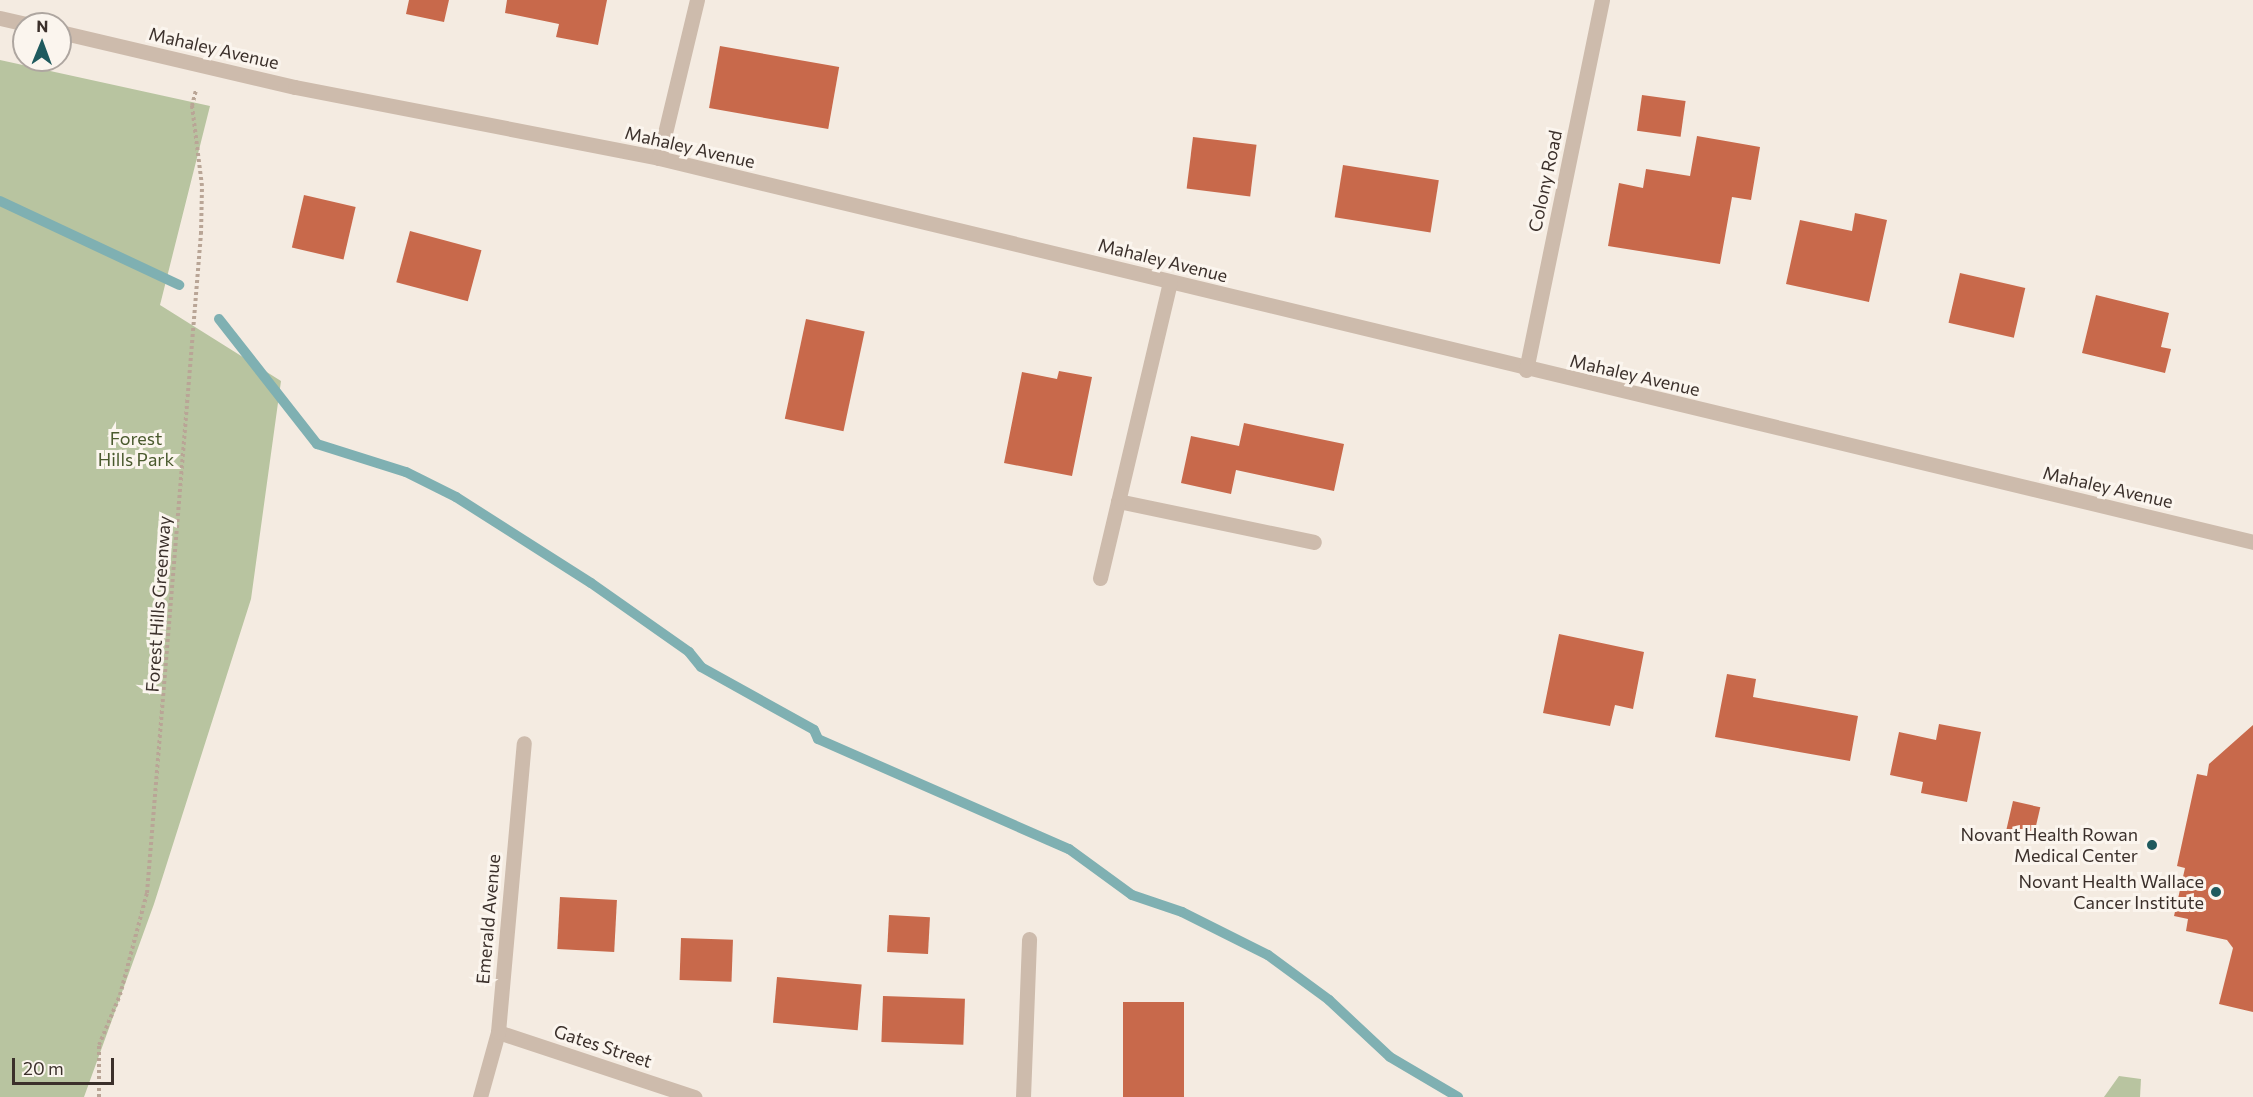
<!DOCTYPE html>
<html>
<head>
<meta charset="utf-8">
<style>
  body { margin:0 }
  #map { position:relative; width:2253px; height:1097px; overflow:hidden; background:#f4ebe1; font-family:Commissioner,sans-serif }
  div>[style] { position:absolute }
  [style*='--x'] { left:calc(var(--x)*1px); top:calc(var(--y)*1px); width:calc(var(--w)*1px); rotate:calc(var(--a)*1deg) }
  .green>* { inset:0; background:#b8c4a0 }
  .stream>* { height:10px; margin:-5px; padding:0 5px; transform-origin:5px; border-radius:5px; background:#7fb0b2 }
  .building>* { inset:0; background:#c8694b; transform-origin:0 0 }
  .path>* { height:4px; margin-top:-2px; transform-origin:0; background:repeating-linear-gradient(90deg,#b9a596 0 3px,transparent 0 6px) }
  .minor>* { height:15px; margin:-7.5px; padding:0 7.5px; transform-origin:7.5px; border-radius:7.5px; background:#cdbbac }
  .dots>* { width:16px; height:16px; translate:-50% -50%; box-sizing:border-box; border:3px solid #fbf5ee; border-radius:50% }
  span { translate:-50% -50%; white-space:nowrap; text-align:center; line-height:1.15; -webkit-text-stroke:6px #fbf5ee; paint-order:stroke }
  .street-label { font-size:18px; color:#3b302b }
  .park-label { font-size:18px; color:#4a5a2e }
  .poi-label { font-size:18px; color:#3b302b }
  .right { translate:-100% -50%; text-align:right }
  .north { position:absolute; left:12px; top:12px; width:60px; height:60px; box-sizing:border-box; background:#fbf5ee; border:2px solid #aea6a0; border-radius:50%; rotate:1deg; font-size:16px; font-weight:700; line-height:24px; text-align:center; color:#3b302b }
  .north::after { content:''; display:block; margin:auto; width:21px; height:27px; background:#1f5a5e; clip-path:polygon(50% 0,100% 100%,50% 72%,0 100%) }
  .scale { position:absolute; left:12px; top:1058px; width:102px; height:27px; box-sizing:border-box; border:3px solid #3b302b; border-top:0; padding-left:8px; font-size:18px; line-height:21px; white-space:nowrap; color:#3b302b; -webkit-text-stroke:4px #fbf5ee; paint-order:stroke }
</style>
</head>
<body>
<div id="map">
  <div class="green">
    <div style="clip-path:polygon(0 60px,210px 106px,160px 305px,281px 381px,251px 599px,154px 904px,84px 1097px,0 1097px)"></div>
    <div style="clip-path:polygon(2119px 1076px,2141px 1079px,2140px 1097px,2104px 1097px)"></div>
  </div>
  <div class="stream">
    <div style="--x:0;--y:201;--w:198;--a:25.1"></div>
    <div style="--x:219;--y:319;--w:159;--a:51.9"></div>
    <div style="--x:317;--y:444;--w:93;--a:17.5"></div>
    <div style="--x:406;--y:472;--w:56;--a:26.6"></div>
    <div style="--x:456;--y:497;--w:160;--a:32.5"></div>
    <div style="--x:591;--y:583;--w:120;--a:35.1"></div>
    <div style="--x:689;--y:652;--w:19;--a:51"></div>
    <div style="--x:701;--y:667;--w:129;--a:29.1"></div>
    <div style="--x:814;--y:730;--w:10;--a:66"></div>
    <div style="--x:818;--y:739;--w:274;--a:23.7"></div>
    <div style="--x:1069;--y:849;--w:78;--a:36.1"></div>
    <div style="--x:1132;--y:895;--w:53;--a:18.8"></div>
    <div style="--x:1182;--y:912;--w:96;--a:26.6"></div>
    <div style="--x:1268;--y:955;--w:76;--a:36.4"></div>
    <div style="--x:1329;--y:1000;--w:83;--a:43.1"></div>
    <div style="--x:1390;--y:1057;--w:79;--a:30.5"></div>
  </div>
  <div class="building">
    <div style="clip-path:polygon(409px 0,449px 0,444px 22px,406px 14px)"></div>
    <div style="clip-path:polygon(507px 0,607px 0,598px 45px,556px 37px,559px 24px,505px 13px)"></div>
    <div style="left:720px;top:46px;width:121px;height:63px;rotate:10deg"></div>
    <div style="left:1642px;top:95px;width:44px;height:36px;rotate:8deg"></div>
    <div style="clip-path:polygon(1697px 136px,1760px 147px,1751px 200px,1732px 197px,1720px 264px,1608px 246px,1619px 183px,1643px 188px,1646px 169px,1690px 176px)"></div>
    <div style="left:1193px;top:137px;width:64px;height:52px;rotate:7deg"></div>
    <div style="left:1343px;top:165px;width:97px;height:53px;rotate:9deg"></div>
    <div style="left:304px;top:195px;width:53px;height:54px;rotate:13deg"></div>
    <div style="clip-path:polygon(1855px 213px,1887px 220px,1869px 302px,1786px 284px,1800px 220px,1852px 231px)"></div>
    <div style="left:410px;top:231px;width:74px;height:53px;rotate:15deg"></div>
    <div style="left:1960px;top:273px;width:67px;height:51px;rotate:13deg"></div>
    <div style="clip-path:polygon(2096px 295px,2169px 313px,2161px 347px,2171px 349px,2165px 373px,2082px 353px)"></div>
    <div style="left:806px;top:319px;width:60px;height:102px;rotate:12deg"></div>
    <div style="clip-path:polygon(1059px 371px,1092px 377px,1072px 476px,1004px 463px,1022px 372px,1057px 379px)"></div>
    <div style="clip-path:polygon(1244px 423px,1344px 444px,1334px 491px,1236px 470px,1231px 494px,1181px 483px,1191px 436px,1239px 446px)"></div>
    <div style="clip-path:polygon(1559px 634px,1644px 652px,1633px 709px,1615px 705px,1610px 726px,1543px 713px)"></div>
    <div style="clip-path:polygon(1727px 674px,1756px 679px,1753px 697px,1858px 716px,1850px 761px,1715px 737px)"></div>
    <div style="clip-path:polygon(1939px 724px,1981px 732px,1967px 802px,1921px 793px,1923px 782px,1890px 775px,1899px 732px,1936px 740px)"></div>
    <div style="clip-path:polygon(2253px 725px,2253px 1012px,2219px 1004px,2233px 948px,2227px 940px,2186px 931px,2188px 919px,2174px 916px,2185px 868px,2177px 866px,2197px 774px,2207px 776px,2209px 764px)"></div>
    <div style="left:2013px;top:801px;width:28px;height:30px;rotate:13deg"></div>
    <div style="left:560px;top:897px;width:57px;height:52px;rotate:3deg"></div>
    <div style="left:889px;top:915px;width:41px;height:37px;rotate:3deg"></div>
    <div style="left:681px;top:938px;width:52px;height:42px;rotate:2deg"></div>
    <div style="left:777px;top:977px;width:85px;height:46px;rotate:5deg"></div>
    <div style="left:883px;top:996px;width:82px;height:46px;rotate:2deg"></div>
    <div style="left:1123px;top:1002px;width:61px;height:95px"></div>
  </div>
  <div class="path">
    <div style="--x:99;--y:1097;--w:52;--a:-90"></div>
    <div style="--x:99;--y:1045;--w:54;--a:-67.2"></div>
    <div style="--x:120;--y:995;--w:106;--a:-75.2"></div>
    <div style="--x:147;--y:893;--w:661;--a:-85.32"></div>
    <div style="--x:201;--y:234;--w:48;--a:-88.8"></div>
    <div style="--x:202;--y:186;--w:81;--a:-97.1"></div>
    <div style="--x:192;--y:106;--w:16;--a:-76"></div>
  </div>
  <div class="minor">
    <div style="--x:0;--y:18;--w:28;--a:13"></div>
    <div style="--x:60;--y:32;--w:241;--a:13.2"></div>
    <div style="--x:295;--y:87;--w:371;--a:11"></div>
    <div style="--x:659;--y:158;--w:1640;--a:13.54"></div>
    <div style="--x:659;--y:158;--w:163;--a:-76.5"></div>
    <div style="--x:1526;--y:370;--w:378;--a:-78.4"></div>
    <div style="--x:1118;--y:501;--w:200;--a:11.8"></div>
    <div style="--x:1100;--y:578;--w:304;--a:-76.7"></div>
    <div style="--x:498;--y:1032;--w:207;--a:18.3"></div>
    <div style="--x:480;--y:1097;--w:67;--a:-74.5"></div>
    <div style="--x:498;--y:1032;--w:290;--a:-84.9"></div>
    <div style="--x:1023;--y:1097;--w:158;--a:-87.8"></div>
  </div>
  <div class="dots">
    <div style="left:2152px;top:845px;background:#1f5a5e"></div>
    <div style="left:2216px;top:892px;background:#1f5a5e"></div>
  </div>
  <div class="street-label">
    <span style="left:214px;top:48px;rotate:13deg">Mahaley Avenue</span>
    <span style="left:690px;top:147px;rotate:13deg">Mahaley Avenue</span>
    <span style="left:1545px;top:181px;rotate:-78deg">Colony Road</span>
    <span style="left:1163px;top:260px;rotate:14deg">Mahaley Avenue</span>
    <span style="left:1635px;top:375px;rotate:13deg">Mahaley Avenue</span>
    <span style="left:2108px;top:487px;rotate:13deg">Mahaley Avenue</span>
    <span style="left:158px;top:604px;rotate:-86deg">Forest Hills Greenway</span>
    <span style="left:488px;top:919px;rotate:-85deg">Emerald Avenue</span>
    <span style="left:603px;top:1046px;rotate:18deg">Gates Street</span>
  </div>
  <div class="park-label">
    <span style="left:136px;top:449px">Forest<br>Hills Park</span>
  </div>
  <div class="poi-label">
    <span class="right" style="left:2138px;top:845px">Novant Health Rowan<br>Medical Center</span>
    <span class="right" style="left:2204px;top:892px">Novant Health Wallace<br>Cancer Institute</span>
  </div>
  <div class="north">N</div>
  <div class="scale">20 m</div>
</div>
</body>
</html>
